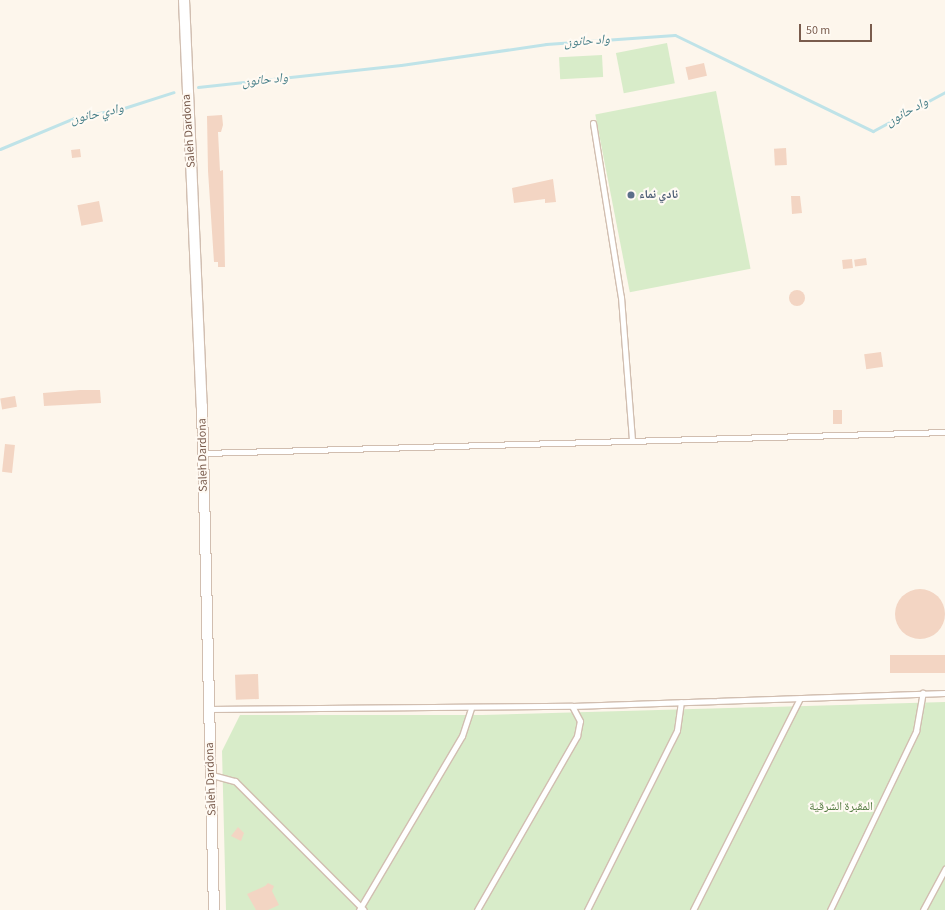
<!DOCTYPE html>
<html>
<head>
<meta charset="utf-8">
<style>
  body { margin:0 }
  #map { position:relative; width:945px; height:910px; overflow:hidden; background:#fdf6ec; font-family:"Source Sans 3","Noto Naskh Arabic",sans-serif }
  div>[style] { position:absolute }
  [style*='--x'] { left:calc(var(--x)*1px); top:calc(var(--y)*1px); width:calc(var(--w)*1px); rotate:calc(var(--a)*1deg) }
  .green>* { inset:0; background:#d8ecc9; transform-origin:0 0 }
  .stream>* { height:3px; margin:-1.5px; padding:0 1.5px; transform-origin:1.5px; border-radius:1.5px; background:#bfe3e8 }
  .building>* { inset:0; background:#f3d5c3; transform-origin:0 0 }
  .round { border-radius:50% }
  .roads { filter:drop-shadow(1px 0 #d1beb0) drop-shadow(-1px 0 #d1beb0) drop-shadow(0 1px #d1beb0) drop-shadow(0 -1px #d1beb0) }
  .lane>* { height:5px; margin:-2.5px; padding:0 2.5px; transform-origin:2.5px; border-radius:2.5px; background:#fff }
  .street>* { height:10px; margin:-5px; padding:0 5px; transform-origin:5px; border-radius:5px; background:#fff }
  .dots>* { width:11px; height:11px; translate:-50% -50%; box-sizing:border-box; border:2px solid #fffaf3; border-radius:50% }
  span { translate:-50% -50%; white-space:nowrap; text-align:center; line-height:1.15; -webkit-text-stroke:4px #fffaf3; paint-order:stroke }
  .street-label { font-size:12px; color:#7a5c4d }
  .service-label { font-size:12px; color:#4e5e75; font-weight:700 }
  .left { translate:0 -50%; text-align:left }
  .park-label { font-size:12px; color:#537a41 }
  .water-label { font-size:13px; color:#437c86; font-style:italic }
  .scale { position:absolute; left:799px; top:24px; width:73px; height:18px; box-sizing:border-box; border:2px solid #7a5c4d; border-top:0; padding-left:5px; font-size:12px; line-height:14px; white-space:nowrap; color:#7a5c4d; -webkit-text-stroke:3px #fffaf3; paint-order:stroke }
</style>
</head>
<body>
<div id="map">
  <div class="green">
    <div style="left:667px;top:43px;width:41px;height:52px;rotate:79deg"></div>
    <div style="left:602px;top:55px;width:22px;height:43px;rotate:87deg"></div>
    <div style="left:716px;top:91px;width:181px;height:123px;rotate:79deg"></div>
    <div style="clip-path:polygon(945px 702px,945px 910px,226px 910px,222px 751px,240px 715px,482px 715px)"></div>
  </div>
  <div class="stream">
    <div style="--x:198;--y:87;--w:204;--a:-6.2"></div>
    <div style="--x:401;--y:65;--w:147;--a:-8.2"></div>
    <div style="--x:546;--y:44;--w:129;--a:-4"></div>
    <div style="--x:675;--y:35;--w:220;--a:25.9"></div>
    <div style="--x:873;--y:131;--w:82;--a:-28.4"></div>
    <div style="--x:0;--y:149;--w:80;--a:-22.7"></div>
    <div style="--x:74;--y:118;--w:51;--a:-11.3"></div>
    <div style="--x:124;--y:108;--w:52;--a:-17.7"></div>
  </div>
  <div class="building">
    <div style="left:704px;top:63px;width:13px;height:19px;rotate:77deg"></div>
    <div style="clip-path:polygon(222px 115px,223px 125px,221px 132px,218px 132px,220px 171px,223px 170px,225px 267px,218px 267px,218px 262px,214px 262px,208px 171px,207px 116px)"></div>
    <div style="left:786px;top:148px;width:17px;height:12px;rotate:87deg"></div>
    <div style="left:80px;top:149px;width:8px;height:9px;rotate:83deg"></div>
    <div style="clip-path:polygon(553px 179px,556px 202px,545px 203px,545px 199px,514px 203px,512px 188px)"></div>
    <div style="clip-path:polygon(791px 196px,800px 196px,802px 213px,792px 214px)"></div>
    <div style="left:99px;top:201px;width:21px;height:22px;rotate:79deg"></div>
    <div style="left:866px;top:258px;width:7px;height:12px;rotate:82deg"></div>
    <div style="left:852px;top:259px;width:9px;height:10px;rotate:84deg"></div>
    <div class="round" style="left:789px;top:290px;width:16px;height:16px"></div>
    <div style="left:881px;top:352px;width:15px;height:17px;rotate:82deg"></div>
    <div style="clip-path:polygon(80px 390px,100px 390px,101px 403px,44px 406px,43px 393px)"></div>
    <div style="left:15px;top:396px;width:11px;height:15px;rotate:80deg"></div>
    <div style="left:833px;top:410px;width:9px;height:14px"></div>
    <div style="left:5px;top:444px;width:10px;height:28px;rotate:6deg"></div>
    <div class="round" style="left:895px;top:589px;width:50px;height:50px"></div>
    <div style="left:945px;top:655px;width:18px;height:55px;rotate:90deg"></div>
    <div style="left:258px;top:674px;width:25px;height:23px;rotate:88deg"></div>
    <div style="clip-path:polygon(238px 827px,244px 833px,241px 841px,231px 836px)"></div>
    <div style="clip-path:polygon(268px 883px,274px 886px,272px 891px,279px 905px,268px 910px,256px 910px,247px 894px,265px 886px)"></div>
  </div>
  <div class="roads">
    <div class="lane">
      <div style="--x:593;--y:123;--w:176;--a:80.9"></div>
      <div style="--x:621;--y:297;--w:144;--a:85.6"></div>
      <div style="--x:204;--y:453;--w:741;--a:-1.62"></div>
      <div style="--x:209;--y:709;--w:363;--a:-0.5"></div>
      <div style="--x:572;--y:706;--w:373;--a:-2"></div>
      <div style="--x:212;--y:775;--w:24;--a:15"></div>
      <div style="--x:235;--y:781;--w:182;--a:45"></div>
      <div style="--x:359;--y:910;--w:202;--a:-59.4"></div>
      <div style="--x:462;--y:736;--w:29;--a:-72"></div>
      <div style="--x:477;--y:910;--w:201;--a:-60.1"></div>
      <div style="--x:577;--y:736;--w:15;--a:-79"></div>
      <div style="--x:580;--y:721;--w:17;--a:-118"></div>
      <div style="--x:587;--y:910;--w:201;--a:-63.4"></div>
      <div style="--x:677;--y:730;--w:28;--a:-82"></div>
      <div style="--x:693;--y:910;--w:237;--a:-63.2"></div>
      <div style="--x:830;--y:910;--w:199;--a:-64.3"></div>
      <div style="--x:916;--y:731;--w:39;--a:-80"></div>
      <div style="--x:923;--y:910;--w:47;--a:-61.8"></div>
    </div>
    <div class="street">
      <div style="--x:184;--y:0;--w:406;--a:87.5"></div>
      <div style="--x:202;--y:406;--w:504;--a:88.64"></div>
    </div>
  </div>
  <div class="dots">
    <div style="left:631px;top:195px;background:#5c6f8a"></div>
  </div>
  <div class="street-label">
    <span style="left:189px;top:131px;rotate:-94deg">Saleh Dardona</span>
    <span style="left:203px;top:455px;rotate:-91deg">Saleh Dardona</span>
    <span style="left:211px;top:779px;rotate:-92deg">Saleh Dardona</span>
  </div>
  <div class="service-label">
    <span class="left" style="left:639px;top:195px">نادي نماء</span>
  </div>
  <div class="park-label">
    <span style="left:841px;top:807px">المقبرة الشرقية</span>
  </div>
  <div class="water-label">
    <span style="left:587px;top:41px;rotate:-4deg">واد حانون</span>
    <span style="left:265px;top:80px;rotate:-6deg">واد حانون</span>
    <span style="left:907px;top:112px;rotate:-29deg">واد حانون</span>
    <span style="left:97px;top:114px;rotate:-13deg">وادي حانون</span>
  </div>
  <div class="scale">50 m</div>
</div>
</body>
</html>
